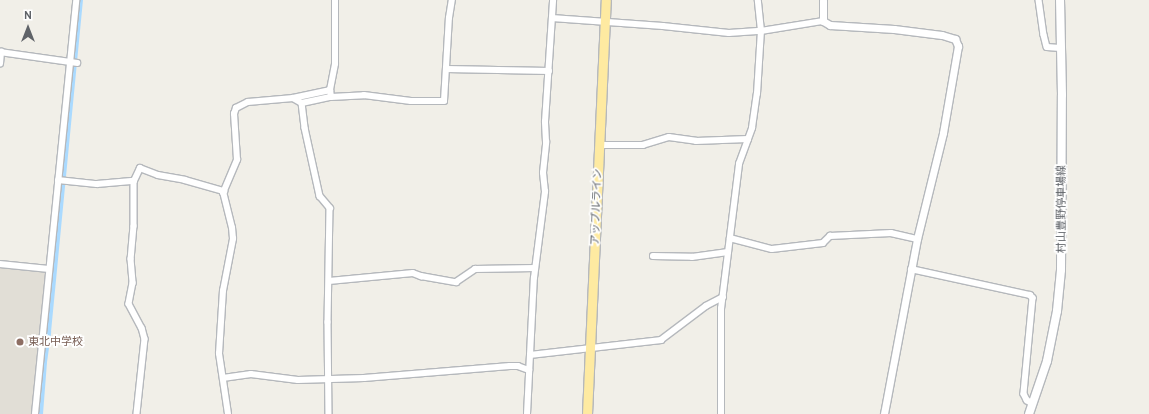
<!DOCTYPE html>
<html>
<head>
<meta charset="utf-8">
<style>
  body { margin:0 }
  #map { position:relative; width:1149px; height:414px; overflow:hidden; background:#f1efe8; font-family:Overpass,"Noto Sans JP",sans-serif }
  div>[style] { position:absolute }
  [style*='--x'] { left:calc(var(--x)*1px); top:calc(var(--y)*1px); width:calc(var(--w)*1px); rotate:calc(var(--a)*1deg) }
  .education>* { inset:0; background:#e1ded6 }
  .canal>* { height:6px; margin:-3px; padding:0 3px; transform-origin:3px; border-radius:3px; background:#aadaff }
  .roads { filter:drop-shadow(1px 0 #b5b8bc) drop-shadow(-1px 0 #b5b8bc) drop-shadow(0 1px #b5b8bc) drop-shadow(0 -1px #b5b8bc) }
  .minor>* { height:5.5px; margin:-2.75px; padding:0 2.75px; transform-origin:2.75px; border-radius:2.75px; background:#fff }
  .tertiary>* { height:7px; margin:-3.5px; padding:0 3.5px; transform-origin:3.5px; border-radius:3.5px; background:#fff }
  .secondary>* { height:8px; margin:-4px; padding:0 4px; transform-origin:4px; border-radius:4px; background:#fff }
  .trunk>* { height:9px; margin:-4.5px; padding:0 4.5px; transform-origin:4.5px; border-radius:4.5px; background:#feeaa1 }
  .dots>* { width:11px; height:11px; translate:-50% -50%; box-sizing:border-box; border:2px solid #fff; border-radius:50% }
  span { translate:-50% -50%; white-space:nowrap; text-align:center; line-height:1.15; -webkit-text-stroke:3.5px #fff; paint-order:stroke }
  .street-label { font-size:11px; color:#5f6368 }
  .education-label { font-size:11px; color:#785e54 }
  .left { translate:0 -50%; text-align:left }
  .north { position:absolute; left:8px; top:8px; width:40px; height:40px; -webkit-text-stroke:3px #fff; paint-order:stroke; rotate:0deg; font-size:11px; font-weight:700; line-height:16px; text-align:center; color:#5f6368 }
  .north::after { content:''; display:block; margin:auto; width:14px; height:18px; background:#5f6368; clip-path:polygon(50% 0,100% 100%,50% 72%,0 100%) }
</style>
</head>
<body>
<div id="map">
  <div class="education">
    <div style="clip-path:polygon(0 266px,47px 271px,34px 414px,0 414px)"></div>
  </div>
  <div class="canal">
    <div style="--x:40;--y:414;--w:52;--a:-85.6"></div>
    <div style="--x:44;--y:362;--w:30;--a:-82"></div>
    <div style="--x:48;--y:332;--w:334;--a:-84.5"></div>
  </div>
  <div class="roads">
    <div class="minor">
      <div style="--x:1039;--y:0;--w:35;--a:82"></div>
      <div style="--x:1044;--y:35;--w:12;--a:76"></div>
      <div style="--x:1047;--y:47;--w:13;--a:4"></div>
      <div style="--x:552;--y:18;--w:111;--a:4.1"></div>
      <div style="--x:663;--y:26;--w:66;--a:6.1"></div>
      <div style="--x:729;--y:33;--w:32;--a:-4"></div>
      <div style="--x:761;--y:31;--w:63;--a:-9.2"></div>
      <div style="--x:0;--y:52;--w:78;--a:8.1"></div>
      <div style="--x:0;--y:64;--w:12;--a:-85"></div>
      <div style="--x:447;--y:69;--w:102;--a:1.1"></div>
      <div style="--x:331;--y:97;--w:7;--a:-98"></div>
      <div style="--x:330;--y:90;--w:26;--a:-79"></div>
      <div style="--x:335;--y:64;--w:64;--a:-90"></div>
      <div style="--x:293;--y:98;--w:38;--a:-12"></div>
      <div style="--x:302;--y:103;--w:25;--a:83"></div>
      <div style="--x:305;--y:128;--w:70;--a:77.6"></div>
      <div style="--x:320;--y:196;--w:16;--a:50"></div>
      <div style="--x:330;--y:208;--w:114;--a:91"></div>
      <div style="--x:328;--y:322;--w:92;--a:89.4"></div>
      <div style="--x:600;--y:145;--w:43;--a:0"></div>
      <div style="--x:643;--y:145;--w:27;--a:-17"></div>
      <div style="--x:669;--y:137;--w:27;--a:8"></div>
      <div style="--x:696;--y:141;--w:52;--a:-2.2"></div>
      <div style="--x:58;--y:180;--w:39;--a:6"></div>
      <div style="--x:97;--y:184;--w:37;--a:-5"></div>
      <div style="--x:134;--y:181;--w:14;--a:-65"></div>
      <div style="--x:140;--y:168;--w:19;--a:21"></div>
      <div style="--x:158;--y:175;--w:27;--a:10"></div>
      <div style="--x:185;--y:180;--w:41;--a:15.8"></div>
      <div style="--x:134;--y:181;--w:45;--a:90"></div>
      <div style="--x:134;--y:226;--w:33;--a:95"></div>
      <div style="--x:131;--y:259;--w:24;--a:85"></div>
      <div style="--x:133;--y:283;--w:21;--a:101"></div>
      <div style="--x:129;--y:304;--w:27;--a:62"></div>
      <div style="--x:142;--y:328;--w:11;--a:75"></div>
      <div style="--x:145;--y:339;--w:75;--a:96.1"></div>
      <div style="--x:730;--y:238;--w:43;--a:14.7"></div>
      <div style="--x:772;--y:249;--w:51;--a:-6.7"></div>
      <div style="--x:823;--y:243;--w:10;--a:-45"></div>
      <div style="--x:830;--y:236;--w:61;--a:-2.8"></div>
      <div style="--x:891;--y:233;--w:27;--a:13"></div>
      <div style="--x:653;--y:256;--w:39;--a:1"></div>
      <div style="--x:692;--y:257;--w:36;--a:-8"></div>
      <div style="--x:0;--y:264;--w:49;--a:5.8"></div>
      <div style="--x:911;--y:269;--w:122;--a:12.3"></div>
      <div style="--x:1030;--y:295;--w:4;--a:45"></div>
      <div style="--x:1033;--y:298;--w:96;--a:95.4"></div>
      <div style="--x:1024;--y:394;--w:7;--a:63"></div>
      <div style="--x:1027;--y:400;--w:7;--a:34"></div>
      <div style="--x:329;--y:281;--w:84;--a:-5.4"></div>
      <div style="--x:413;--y:273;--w:9;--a:21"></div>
      <div style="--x:421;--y:276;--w:36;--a:10"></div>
      <div style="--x:456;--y:282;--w:23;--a:-34"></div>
      <div style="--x:475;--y:269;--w:60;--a:-1"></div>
      <div style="--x:530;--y:355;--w:132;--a:-6.5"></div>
      <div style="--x:661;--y:340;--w:56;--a:-37.1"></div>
      <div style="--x:706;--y:306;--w:19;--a:-28"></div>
      <div style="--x:223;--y:378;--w:28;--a:-8"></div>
      <div style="--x:251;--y:374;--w:47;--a:7.3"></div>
      <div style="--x:298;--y:380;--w:66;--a:-1.7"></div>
      <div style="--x:364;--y:378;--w:146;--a:-4.7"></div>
      <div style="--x:510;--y:366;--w:8;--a:0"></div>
      <div style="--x:518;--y:366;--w:12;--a:20"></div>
      <div style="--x:35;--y:414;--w:416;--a:-84.3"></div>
      <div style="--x:228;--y:414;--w:61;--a:-98.5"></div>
      <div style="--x:219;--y:354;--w:63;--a:-86.4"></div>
      <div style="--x:223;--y:291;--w:53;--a:-79.1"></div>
      <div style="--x:233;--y:239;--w:11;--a:-95"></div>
      <div style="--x:232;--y:228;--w:36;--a:-104"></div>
      <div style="--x:223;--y:193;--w:36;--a:-67"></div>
      <div style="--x:237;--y:160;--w:46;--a:-93.7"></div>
      <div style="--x:234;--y:114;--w:6;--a:-72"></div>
      <div style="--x:236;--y:108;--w:13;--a:-27"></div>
      <div style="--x:248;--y:102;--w:45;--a:-5.1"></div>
      <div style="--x:293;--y:98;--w:10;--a:29"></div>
      <div style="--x:302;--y:103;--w:30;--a:-12"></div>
      <div style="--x:331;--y:97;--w:33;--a:-3"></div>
      <div style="--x:364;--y:95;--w:47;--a:7.3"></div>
      <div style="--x:411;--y:101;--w:33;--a:0"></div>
      <div style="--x:444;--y:101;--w:83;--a:-86.6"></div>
      <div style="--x:449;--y:18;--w:18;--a:-81"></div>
      <div style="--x:527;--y:414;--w:136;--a:-87.1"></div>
      <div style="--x:534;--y:278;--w:87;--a:-82.7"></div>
      <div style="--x:545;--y:192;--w:19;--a:-96"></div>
      <div style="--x:543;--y:173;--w:31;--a:-84"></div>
      <div style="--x:546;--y:142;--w:20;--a:-93"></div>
      <div style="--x:545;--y:122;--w:122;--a:-86.2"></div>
      <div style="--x:721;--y:414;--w:105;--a:-90"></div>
      <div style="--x:721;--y:309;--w:146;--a:-82.9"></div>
      <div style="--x:739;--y:164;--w:38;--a:-70"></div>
      <div style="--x:752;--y:128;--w:34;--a:-82"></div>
      <div style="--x:757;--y:94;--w:63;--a:-86.4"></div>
      <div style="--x:761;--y:31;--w:31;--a:-96"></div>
    </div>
    <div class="tertiary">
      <div style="--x:823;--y:0;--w:21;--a:90"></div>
      <div style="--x:823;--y:21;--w:8;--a:30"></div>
      <div style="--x:830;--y:25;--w:64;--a:3.6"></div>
      <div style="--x:894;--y:29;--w:48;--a:7.1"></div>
      <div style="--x:942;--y:35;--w:14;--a:17"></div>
      <div style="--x:955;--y:39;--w:8;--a:67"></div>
      <div style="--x:958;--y:46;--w:88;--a:99.8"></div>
      <div style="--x:943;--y:133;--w:109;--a:103.8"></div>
      <div style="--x:917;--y:239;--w:178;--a:100.7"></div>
    </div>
    <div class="secondary">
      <div style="--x:1029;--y:414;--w:56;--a:-71.2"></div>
      <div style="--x:1047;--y:361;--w:51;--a:-78.7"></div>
      <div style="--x:1057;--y:311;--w:41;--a:-84.4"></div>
      <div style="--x:1061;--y:270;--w:175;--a:-89.7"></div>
      <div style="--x:1062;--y:95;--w:95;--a:-91.2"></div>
    </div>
    <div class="trunk">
      <div style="--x:587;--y:414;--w:414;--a:-87.4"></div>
    </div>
  </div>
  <div class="dots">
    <div style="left:20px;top:342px;background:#8d6e63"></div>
  </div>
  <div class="street-label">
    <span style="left:597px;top:207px;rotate:-88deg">アップルライン</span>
    <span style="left:1062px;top:209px;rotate:-90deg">村山豊野停車場線</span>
  </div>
  <div class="education-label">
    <span class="left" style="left:28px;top:342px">東北中学校</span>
  </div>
  <div class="north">N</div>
</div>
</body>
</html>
